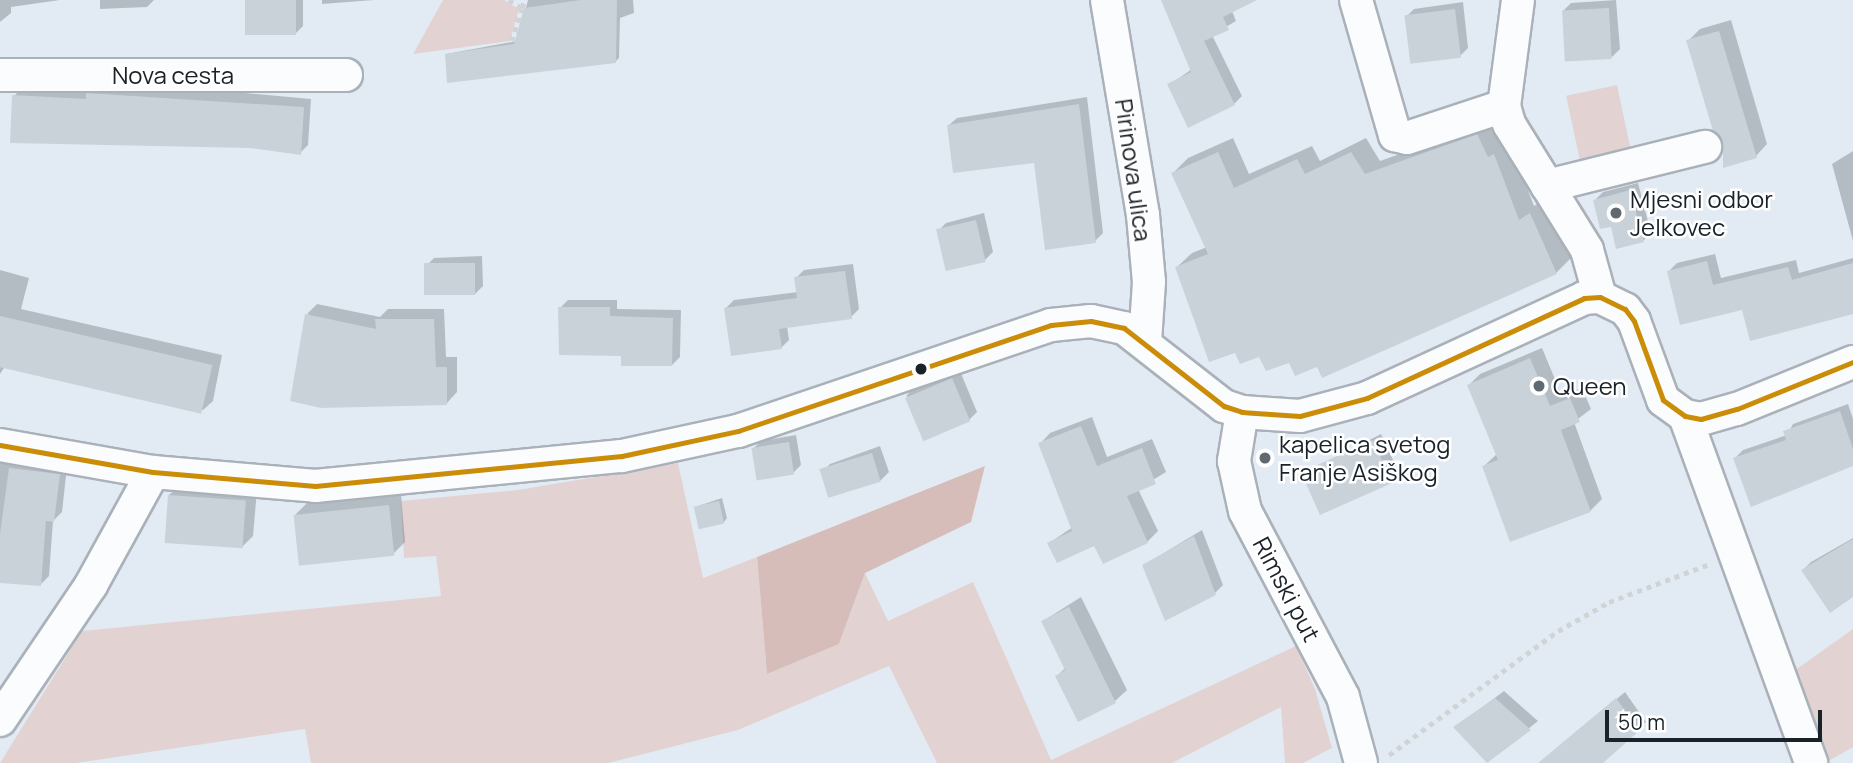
<!DOCTYPE html>
<html>
<head>
<meta charset="utf-8">
<style>
  body { margin:0 }
  #map { position:relative; width:1853px; height:763px; overflow:hidden; background:#e2ebf4; font-family:Manrope,sans-serif }
  div>[style] { position:absolute }
  [style*='--x'] { left:calc(var(--x)*1px); top:calc(var(--y)*1px); width:calc(var(--w)*1px); rotate:calc(var(--a)*1deg) }
  .green>* { inset:0; background:#e2d3d2; transform-origin:0 0 }
  .forest>* { inset:0; background:#d7bdb9 }
  .shadow>* { inset:0; background:#0003 }
  .building>* { inset:0; background:#cad2d9; transform-origin:0 0 }
  .path>* { height:4.5px; margin-top:-2.25px; transform-origin:0; background:repeating-linear-gradient(90deg,#d1d4d6 0 5px,transparent 0 10px) }
  .roads { filter:drop-shadow(2px 0 #aab1b9) drop-shadow(-2px 0 #aab1b9) drop-shadow(0 2px #aab1b9) drop-shadow(0 -2px #aab1b9) }
  .minor>* { height:32px; margin:-16px; padding:0 16px; transform-origin:16px; border-radius:16px; background:#fbfcfd }
  .bus-1>* { height:5px; margin:-2.5px; padding:0 2.5px; transform-origin:2.5px; border-radius:2.5px; background:#cb8c08 }
  .dots>* { width:19px; height:19px; translate:-50% -50%; box-sizing:border-box; border:4px solid #fff; border-radius:50% }
  span { translate:-50% -50%; white-space:nowrap; text-align:center; line-height:1.15; -webkit-text-stroke:5px #fff; paint-order:stroke }
  .street-label { font-size:24px; color:#1a2229 }
  .poi-label { font-size:24px; color:#1a2229 }
  .left { translate:0 -50%; text-align:left }
  .scale { position:absolute; left:1605px; top:710px; width:217px; height:32px; box-sizing:border-box; border:4px solid #1a2229; border-top:0; padding-left:9px; font-size:21px; line-height:24px; white-space:nowrap; color:#1a2229; -webkit-text-stroke:5px #fff; paint-order:stroke }
</style>
</head>
<body>
<div id="map">
  <div class="green">
    <div style="clip-path:polygon(443px 0,504px 0,519px 9px,510px 41px,413px 54px)"></div>
    <div style="left:1617px;top:85px;width:75px;height:52px;rotate:78deg"></div>
    <div style="clip-path:polygon(678px 463px,703px 578px,757px 557px,767px 674px,839px 644px,865px 573px,888px 621px,973px 582px,1051px 760px,1296px 646px,1315px 689px,1332px 748px,1303px 763px,1285px 763px,1281px 707px,1172px 763px,937px 763px,889px 666px,738px 730px,608px 763px,311px 763px,305px 729px,76px 763px,0 763px,82px 631px,441px 596px,436px 556px,404px 558px,401px 501px,518px 490px)"></div>
    <div style="clip-path:polygon(1853px 629px,1853px 747px,1825px 763px,1791px 673px)"></div>
  </div>
  <div class="forest">
    <div style="clip-path:polygon(985px 466px,971px 522px,865px 573px,839px 644px,767px 674px,757px 557px)"></div>
  </div>
  <div class="shadow">
    <div style="clip-path:polygon(0 0,60px 0,11px 7px,11px 13px,0 22px)"></div>
    <div style="clip-path:polygon(100px 0,154px 0,147px 7px,100px 9px)"></div>
    <div style="clip-path:polygon(247px 0,303px 0,303px 26px,295px 34px)"></div>
    <div style="clip-path:polygon(322px 0,374px 0,322px 4px)"></div>
    <div style="clip-path:polygon(528px 0,633px 0,634px 13px,620px 18px,619px 58px,616px 61px,446px 54px,517px 41px)"></div>
    <div style="clip-path:polygon(1170px 0,1253px 0,1232px 11px,1236px 21px,1212px 35px,1242px 96px,1234px 104px,1169px 85px,1192px 69px)"></div>
    <div style="clip-path:polygon(1616px 0,1620px 49px,1612px 57px,1563px 11px,1571px 3px)"></div>
    <div style="clip-path:polygon(1463px 2px,1468px 48px,1460px 56px,1406px 17px,1414px 9px)"></div>
    <div style="clip-path:polygon(1731px 20px,1767px 144px,1756px 156px,1724px 141px,1688px 41px,1700px 29px)"></div>
    <div style="clip-path:polygon(22px 88px,223px 91px,311px 99px,308px 145px,300px 153px,14px 96px)"></div>
    <div style="clip-path:polygon(1087px 97px,1103px 233px,1095px 241px,1035px 161px,948px 126px,957px 118px)"></div>
    <div style="clip-path:polygon(1492px 121px,1509px 141px,1534px 206px,1545px 199px,1571px 258px,1556px 273px,1318px 365px,1236px 351px,1177px 267px,1192px 253px,1207px 247px,1173px 173px,1188px 158px,1233px 138px,1249px 174px,1312px 146px,1320px 161px,1366px 138px,1380px 161px)"></div>
    <div style="clip-path:polygon(1853px 151px,1853px 241px,1832px 164px)"></div>
    <div style="clip-path:polygon(1638px 183px,1651px 233px,1643px 241px,1612px 224px,1595px 200px,1603px 192px)"></div>
    <div style="clip-path:polygon(984px 213px,993px 252px,985px 260px,938px 231px,946px 223px)"></div>
    <div style="clip-path:polygon(1715px 254px,1721px 278px,1796px 260px,1799px 273px,1853px 258px,1853px 312px,1744px 308px,1669px 271px,1677px 263px)"></div>
    <div style="clip-path:polygon(482px 256px,483px 286px,475px 294px,426px 266px,434px 258px)"></div>
    <div style="clip-path:polygon(853px 264px,859px 309px,851px 317px,787px 326px,789px 340px,781px 348px,726px 308px,734px 300px,798px 292px,796px 278px,804px 270px)"></div>
    <div style="clip-path:polygon(0 270px,29px 278px,21px 309px,222px 355px,213px 401px,203px 410px,6px 365px,0 374px)"></div>
    <div style="clip-path:polygon(568px 300px,617px 300px,617px 309px,681px 310px,680px 357px,672px 365px,623px 354px,560px 308px)"></div>
    <div style="clip-path:polygon(317px 304px,380px 317px,388px 309px,444px 309px,446px 357px,457px 357px,457px 392px,447px 403px,307px 314px)"></div>
    <div style="clip-path:polygon(1542px 348px,1562px 396px,1582px 388px,1591px 409px,1574px 422px,1602px 499px,1590px 511px,1484px 466px,1497px 454px,1469px 385px,1480px 374px)"></div>
    <div style="clip-path:polygon(960px 371px,977px 412px,969px 420px,906px 396px,914px 388px)"></div>
    <div style="clip-path:polygon(1848px 404px,1853px 419px,1853px 465px,1735px 458px,1743px 450px,1787px 435px,1793px 424px)"></div>
    <div style="clip-path:polygon(1092px 417px,1107px 457px,1152px 439px,1166px 472px,1138px 489px,1158px 531px,1147px 542px,1049px 543px,1073px 527px,1040px 444px,1050px 433px)"></div>
    <div style="clip-path:polygon(1381px 434px,1399px 473px,1391px 481px,1303px 474px)"></div>
    <div style="clip-path:polygon(796px 435px,801px 465px,793px 473px,753px 449px,761px 441px)"></div>
    <div style="clip-path:polygon(880px 446px,889px 472px,881px 480px,830px 497px,822px 472px,830px 464px)"></div>
    <div style="clip-path:polygon(0 456px,67px 467px,62px 512px,53px 521px,49px 576px,41px 584px,0 581px)"></div>
    <div style="clip-path:polygon(181px 484px,257px 490px,253px 536px,241px 548px,169px 495px)"></div>
    <div style="clip-path:polygon(401px 494px,405px 542px,393px 554px,295px 515px,307px 503px)"></div>
    <div style="clip-path:polygon(722px 498px,727px 518px,724px 522px,695px 507px)"></div>
    <div style="clip-path:polygon(1202px 530px,1223px 585px,1215px 593px,1144px 565px)"></div>
    <div style="clip-path:polygon(1853px 538px,1853px 595px,1803px 570px,1811px 562px)"></div>
    <div style="clip-path:polygon(1081px 597px,1127px 690px,1115px 701px,1079px 720px,1057px 676px,1066px 667px,1043px 621px)"></div>
    <div style="clip-path:polygon(1504px 691px,1538px 721px,1488px 761px,1456px 727px)"></div>
    <div style="clip-path:polygon(1625px 692px,1646px 722px,1600px 763px,1558px 763px,1559px 747px)"></div>
  </div>
  <div class="building">
    <div style="left:245px;top:0;width:51px;height:35px"></div>
    <div style="clip-path:polygon(581px 0,617px 0,616px 63px,447px 83px,445px 54px,514px 44px,524px 8px)"></div>
    <div style="clip-path:polygon(1161px 0,1257px 0,1223px 17px,1229px 30px,1204px 41px,1235px 105px,1188px 128px,1167px 84px,1191px 72px)"></div>
    <div style="left:1609px;top:8px;width:51px;height:47px;rotate:87deg"></div>
    <div style="left:1455px;top:9px;width:49px;height:51px;rotate:83deg"></div>
    <div style="clip-path:polygon(1719px 31px,1757px 158px,1723px 168px,1723px 142px,1713px 131px,1686px 40px)"></div>
    <div style="clip-path:polygon(86px 93px,304px 107px,301px 155px,250px 148px,10px 143px,12px 95px,86px 99px)"></div>
    <div style="clip-path:polygon(1079px 104px,1096px 243px,1045px 250px,1034px 163px,953px 173px,947px 125px)"></div>
    <div style="clip-path:polygon(1477px 134px,1488px 157px,1494px 154px,1519px 220px,1530px 213px,1557px 274px,1322px 378px,1317px 367px,1295px 376px,1289px 363px,1266px 371px,1259px 357px,1240px 364px,1235px 353px,1209px 362px,1175px 267px,1208px 254px,1171px 173px,1218px 152px,1234px 188px,1297px 159px,1305px 174px,1351px 152px,1365px 174px)"></div>
    <div style="clip-path:polygon(1630px 190px,1644px 242px,1616px 249px,1611px 227px,1600px 229px,1593px 200px)"></div>
    <div style="left:976px;top:220px;width:43px;height:41px;rotate:77deg"></div>
    <div style="clip-path:polygon(1707px 261px,1713px 285px,1788px 267px,1792px 280px,1853px 263px,1853px 314px,1750px 341px,1742px 310px,1680px 325px,1667px 271px)"></div>
    <div style="left:475px;top:263px;width:32px;height:51px;rotate:90deg"></div>
    <div style="clip-path:polygon(845px 271px,852px 319px,779px 329px,782px 349px,731px 356px,724px 308px,797px 298px,794px 277px)"></div>
    <div style="clip-path:polygon(558px 307px,610px 307px,610px 316px,673px 318px,672px 366px,621px 366px,621px 356px,559px 355px)"></div>
    <div style="clip-path:polygon(305px 314px,376px 329px,375px 319px,434px 319px,436px 367px,447px 367px,447px 405px,321px 408px,290px 401px)"></div>
    <div style="left:0;top:316px;width:218px;height:50px;rotate:13deg"></div>
    <div style="clip-path:polygon(1530px 358px,1550px 406px,1570px 398px,1580px 422px,1561px 430px,1591px 512px,1510px 542px,1482px 466px,1498px 460px,1467px 385px)"></div>
    <div style="left:952px;top:378px;width:47px;height:51px;rotate:67deg"></div>
    <div style="clip-path:polygon(1840px 411px,1853px 449px,1853px 466px,1751px 507px,1733px 458px,1786px 440px,1783px 431px)"></div>
    <div style="clip-path:polygon(1081px 426px,1097px 466px,1142px 448px,1156px 484px,1127px 496px,1148px 543px,1103px 564px,1094px 546px,1057px 563px,1047px 543px,1072px 531px,1038px 443px)"></div>
    <div style="left:1373px;top:440px;width:47px;height:79px;rotate:66deg"></div>
    <div style="left:789px;top:442px;width:33px;height:38px;rotate:81deg"></div>
    <div style="left:872px;top:453px;width:30px;height:55px;rotate:73deg"></div>
    <div style="clip-path:polygon(9px 468px,60px 474px,54px 522px,46px 521px,41px 586px,0 583px,0 534px)"></div>
    <div style="left:168px;top:495px;width:78px;height:48px;rotate:4deg"></div>
    <div style="left:719px;top:501px;width:23px;height:26px;rotate:77deg"></div>
    <div style="left:389px;top:505px;width:51px;height:96px;rotate:84deg"></div>
    <div style="clip-path:polygon(1194px 536px,1216px 595px,1165px 621px,1142px 565px)"></div>
    <div style="clip-path:polygon(1853px 539px,1853px 597px,1830px 613px,1801px 570px)"></div>
    <div style="clip-path:polygon(1069px 607px,1116px 703px,1078px 722px,1055px 676px,1065px 670px,1041px 621px)"></div>
    <div style="clip-path:polygon(1495px 698px,1531px 730px,1487px 763px,1453px 727px)"></div>
    <div style="clip-path:polygon(1616px 698px,1639px 731px,1603px 763px,1538px 763px)"></div>
  </div>
  <div class="path">
    <div style="--x:509;--y:0;--w:15;--a:32"></div>
    <div style="--x:522;--y:8;--w:34;--a:107"></div>
    <div style="--x:522;--y:8;--w:8;--a:-76"></div>
    <div style="--x:1389;--y:755;--w:210;--a:-36.3"></div>
    <div style="--x:1558;--y:631;--w:59;--a:-29.6"></div>
    <div style="--x:1609;--y:602;--w:105;--a:-20.7"></div>
  </div>
  <div class="roads">
    <div class="minor">
      <div style="--x:1107;--y:0;--w:218;--a:80.5"></div>
      <div style="--x:1143;--y:215;--w:67;--a:84.9"></div>
      <div style="--x:1149;--y:282;--w:60;--a:93.8"></div>
      <div style="--x:1356;--y:0;--w:141;--a:73.9"></div>
      <div style="--x:1395;--y:135;--w:12;--a:14"></div>
      <div style="--x:1407;--y:138;--w:102;--a:-18.3"></div>
      <div style="--x:1518;--y:0;--w:107;--a:97.5"></div>
      <div style="--x:1504;--y:106;--w:19;--a:74"></div>
      <div style="--x:1509;--y:124;--w:148;--a:58.2"></div>
      <div style="--x:1587;--y:250;--w:49;--a:74.5"></div>
      <div style="--x:0;--y:75;--w:346;--a:0"></div>
      <div style="--x:1547;--y:186;--w:163;--a:-13.9"></div>
      <div style="--x:1242;--y:412;--w:50;--a:99.3"></div>
      <div style="--x:1234;--y:461;--w:51;--a:77.6"></div>
      <div style="--x:1245;--y:511;--w:210;--a:62.2"></div>
      <div style="--x:1343;--y:697;--w:68;--a:74.7"></div>
      <div style="--x:1685;--y:416;--w:369;--a:70"></div>
      <div style="--x:0;--y:445;--w:155;--a:10"></div>
      <div style="--x:153;--y:472;--w:163;--a:4.9"></div>
      <div style="--x:315;--y:486;--w:308;--a:-5.6"></div>
      <div style="--x:622;--y:456;--w:119;--a:-12.2"></div>
      <div style="--x:738;--y:431;--w:330;--a:-18.7"></div>
      <div style="--x:1051;--y:325;--w:40;--a:-5.7"></div>
      <div style="--x:1091;--y:321;--w:34;--a:12"></div>
      <div style="--x:1124;--y:328;--w:127;--a:38"></div>
      <div style="--x:1224;--y:406;--w:19;--a:18"></div>
      <div style="--x:1242;--y:412;--w:58;--a:3.9"></div>
      <div style="--x:1300;--y:416;--w:69;--a:-15"></div>
      <div style="--x:1367;--y:398;--w:239;--a:-24.7"></div>
      <div style="--x:1584;--y:298;--w:16;--a:-4"></div>
      <div style="--x:1600;--y:297;--w:28;--a:26"></div>
      <div style="--x:1625;--y:309;--w:15;--a:53"></div>
      <div style="--x:1634;--y:321;--w:84;--a:69.8"></div>
      <div style="--x:1663;--y:400;--w:27;--a:36"></div>
      <div style="--x:1685;--y:416;--w:16;--a:11"></div>
      <div style="--x:1701;--y:419;--w:37;--a:-16"></div>
      <div style="--x:1737;--y:409;--w:125;--a:-22.1"></div>
      <div style="--x:0;--y:720;--w:163;--a:-56"></div>
      <div style="--x:91;--y:585;--w:129;--a:-61.2"></div>
    </div>
  </div>
  <div class="bus-1">
    <div style="--x:0;--y:445;--w:155;--a:10"></div>
    <div style="--x:153;--y:472;--w:163;--a:4.9"></div>
    <div style="--x:315;--y:486;--w:308;--a:-5.6"></div>
    <div style="--x:622;--y:456;--w:119;--a:-12.2"></div>
    <div style="--x:738;--y:431;--w:330;--a:-18.7"></div>
    <div style="--x:1051;--y:325;--w:40;--a:-5.7"></div>
    <div style="--x:1091;--y:321;--w:34;--a:12"></div>
    <div style="--x:1124;--y:328;--w:127;--a:38"></div>
    <div style="--x:1224;--y:406;--w:19;--a:18"></div>
    <div style="--x:1242;--y:412;--w:58;--a:3.9"></div>
    <div style="--x:1300;--y:416;--w:69;--a:-15"></div>
    <div style="--x:1367;--y:398;--w:239;--a:-24.7"></div>
    <div style="--x:1584;--y:298;--w:16;--a:-4"></div>
    <div style="--x:1600;--y:297;--w:28;--a:26"></div>
    <div style="--x:1625;--y:309;--w:15;--a:53"></div>
    <div style="--x:1634;--y:321;--w:84;--a:69.8"></div>
    <div style="--x:1663;--y:400;--w:27;--a:36"></div>
    <div style="--x:1685;--y:416;--w:16;--a:11"></div>
    <div style="--x:1701;--y:419;--w:37;--a:-16"></div>
    <div style="--x:1737;--y:409;--w:125;--a:-22.1"></div>
  </div>
  <div class="dots">
    <div style="left:1616px;top:213px;background:#606870"></div>
    <div style="left:921px;top:369px;background:#1a2229"></div>
    <div style="left:1539px;top:386px;background:#606870"></div>
    <div style="left:1265px;top:458px;background:#606870"></div>
  </div>
  <div class="street-label">
    <span style="left:173px;top:75px">Nova cesta</span>
    <span style="left:1134px;top:170px;rotate:82deg">Pirinova ulica</span>
    <span style="left:1287px;top:589px;rotate:62deg">Rimski put</span>
  </div>
  <div class="poi-label">
    <span class="left" style="left:1630px;top:213px">Mjesni odbor<br>Jelkovec</span>
    <span class="left" style="left:1553px;top:386px">Queen</span>
    <span class="left" style="left:1279px;top:458px">kapelica svetog<br>Franje Asiškog</span>
  </div>
  <div class="scale">50 m</div>
</div>
</body>
</html>
